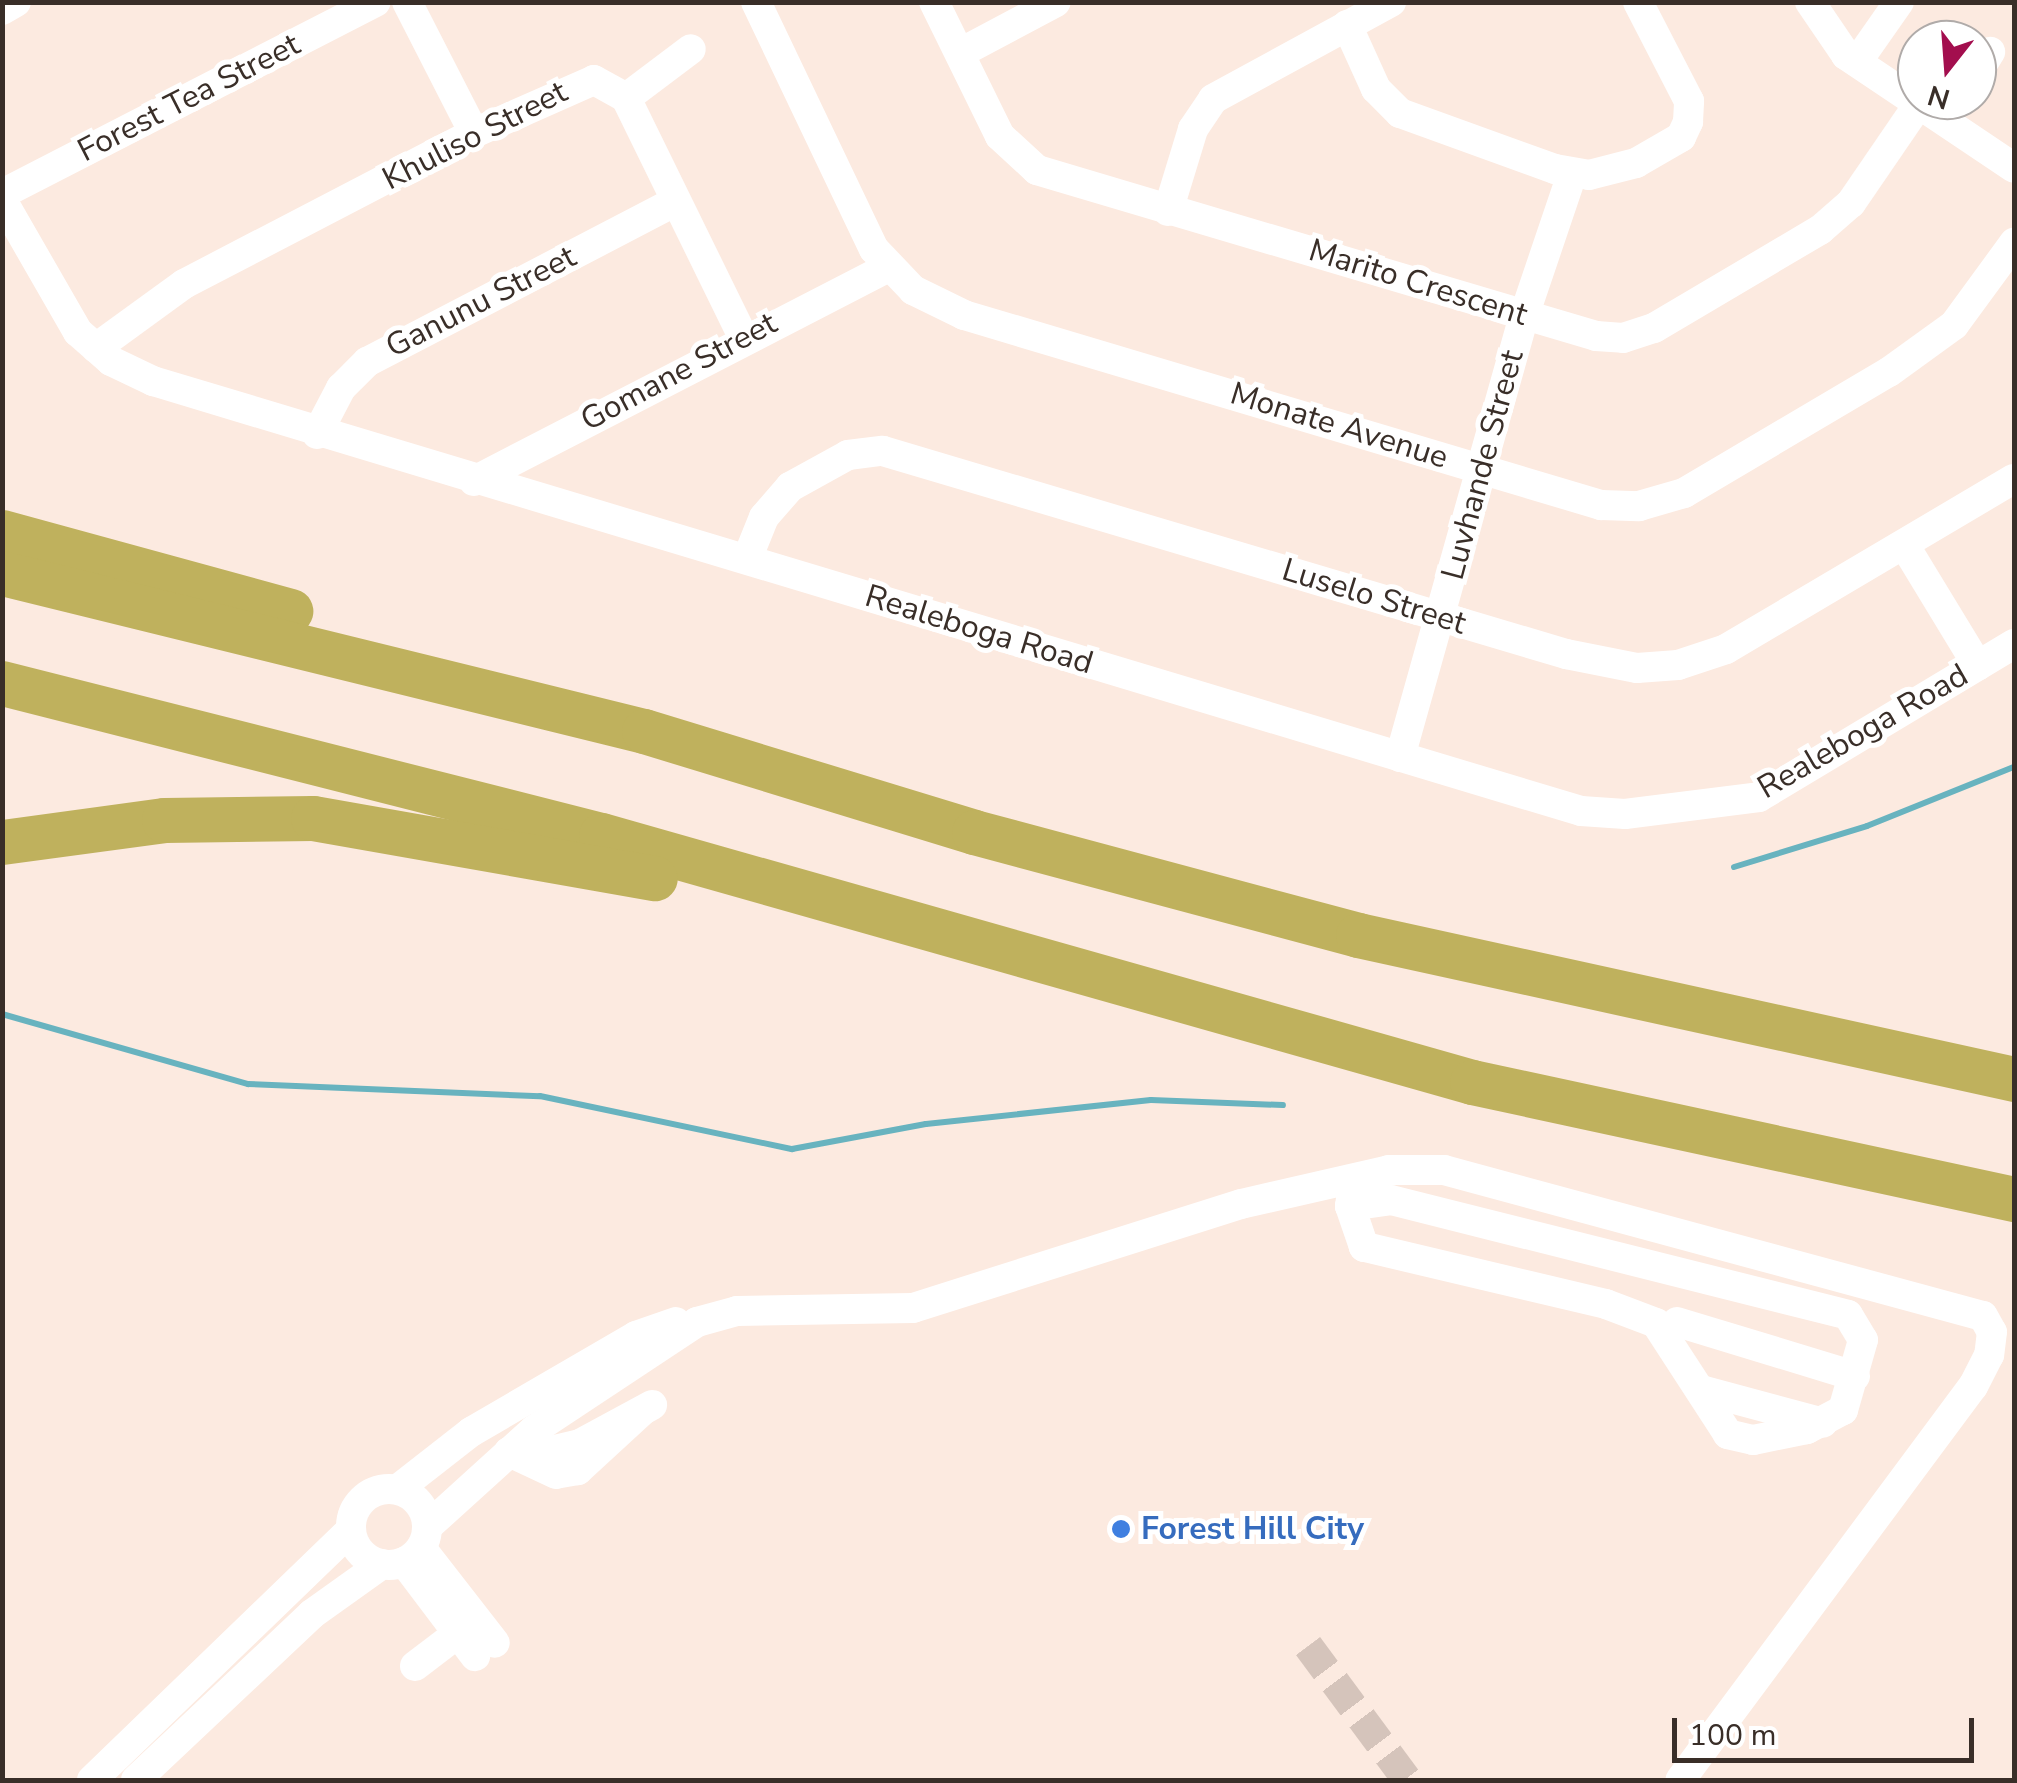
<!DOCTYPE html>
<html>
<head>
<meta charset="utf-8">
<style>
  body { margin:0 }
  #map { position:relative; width:2017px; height:1783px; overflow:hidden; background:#fceae0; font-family:"Nunito Sans",sans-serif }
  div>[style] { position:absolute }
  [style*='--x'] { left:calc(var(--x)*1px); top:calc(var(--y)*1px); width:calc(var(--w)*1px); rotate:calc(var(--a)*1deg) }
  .stream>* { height:6px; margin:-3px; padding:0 3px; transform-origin:3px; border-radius:3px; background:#68b3bf }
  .minor-tunnel>* { height:30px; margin-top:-15px; transform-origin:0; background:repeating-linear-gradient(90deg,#d5c4bb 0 30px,transparent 0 45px) }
  .minor>* { height:30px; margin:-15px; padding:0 15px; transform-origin:15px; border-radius:15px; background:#fff }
  .minor>.ring { margin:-15px; padding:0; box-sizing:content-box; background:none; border:30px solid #fff; border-radius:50% }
  .highway>* { height:45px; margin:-22.5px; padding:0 22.5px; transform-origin:22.5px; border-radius:22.5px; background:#bfb15d }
  .dots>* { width:28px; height:28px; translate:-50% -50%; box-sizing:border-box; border:5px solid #fff; border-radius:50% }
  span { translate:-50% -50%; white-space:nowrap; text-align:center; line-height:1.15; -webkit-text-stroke:10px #fff; paint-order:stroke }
  .street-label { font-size:32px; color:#392e28 }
  .shop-label { font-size:32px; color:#366cbe; font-weight:700 }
  .left { translate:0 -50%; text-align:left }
  .frame { position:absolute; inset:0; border:5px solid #392e28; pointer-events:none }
  .north { position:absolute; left:1897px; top:20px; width:100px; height:100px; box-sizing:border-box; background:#fff; border:2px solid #b0aba9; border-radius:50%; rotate:197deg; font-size:28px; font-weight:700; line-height:40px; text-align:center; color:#392e28 }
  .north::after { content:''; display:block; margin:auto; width:35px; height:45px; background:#a30e4e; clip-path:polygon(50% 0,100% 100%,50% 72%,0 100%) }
  .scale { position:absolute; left:1672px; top:1718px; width:302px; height:45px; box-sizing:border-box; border:5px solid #392e28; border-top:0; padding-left:12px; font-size:30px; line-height:35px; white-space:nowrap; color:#392e28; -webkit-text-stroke:8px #fff; paint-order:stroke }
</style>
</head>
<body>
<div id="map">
  <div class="stream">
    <div style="--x:1734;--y:867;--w:139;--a:-17.1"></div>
    <div style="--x:1867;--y:826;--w:158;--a:-21.9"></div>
    <div style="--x:2;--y:1014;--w:256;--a:15.9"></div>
    <div style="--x:248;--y:1084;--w:292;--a:2.4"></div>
    <div style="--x:540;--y:1096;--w:258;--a:11.9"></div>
    <div style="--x:792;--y:1149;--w:136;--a:-10.6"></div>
    <div style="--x:926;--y:1124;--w:226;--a:-6.1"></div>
    <div style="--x:1151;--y:1100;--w:132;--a:2.2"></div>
  </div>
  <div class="minor-tunnel">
    <div style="--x:1308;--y:1646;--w:167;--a:53.5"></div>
  </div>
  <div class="minor">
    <div style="--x:407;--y:2;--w:147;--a:62.9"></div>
    <div style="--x:756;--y:2;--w:274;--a:64.5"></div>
    <div style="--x:874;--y:249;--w:57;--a:46.4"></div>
    <div style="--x:913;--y:290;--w:57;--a:26.1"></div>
    <div style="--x:964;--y:315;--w:665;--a:16.61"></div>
    <div style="--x:1601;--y:505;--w:38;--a:2"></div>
    <div style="--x:1639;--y:506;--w:47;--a:-16.1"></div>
    <div style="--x:1684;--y:493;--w:238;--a:-30.6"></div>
    <div style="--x:1889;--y:372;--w:80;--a:-35.9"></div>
    <div style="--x:1954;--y:325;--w:102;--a:-53.8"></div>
    <div style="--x:934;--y:2;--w:149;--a:63.8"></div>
    <div style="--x:1000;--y:136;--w:50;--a:42.6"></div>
    <div style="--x:1037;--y:170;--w:583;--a:16.54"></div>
    <div style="--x:1596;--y:336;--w:27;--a:4"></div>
    <div style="--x:1623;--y:338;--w:33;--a:-18"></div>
    <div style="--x:1654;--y:328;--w:193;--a:-30.6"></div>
    <div style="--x:1820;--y:230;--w:41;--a:-41.1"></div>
    <div style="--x:1851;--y:203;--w:119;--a:-55.6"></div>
    <div style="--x:1810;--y:2;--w:64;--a:55.8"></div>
    <div style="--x:1846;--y:55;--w:202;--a:33.9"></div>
    <div style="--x:2;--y:10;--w:16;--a:-30"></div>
    <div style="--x:1347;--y:25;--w:70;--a:65.6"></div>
    <div style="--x:1376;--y:89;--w:34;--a:45"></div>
    <div style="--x:1400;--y:113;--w:165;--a:19.9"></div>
    <div style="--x:1555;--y:169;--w:35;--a:10"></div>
    <div style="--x:1589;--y:175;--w:49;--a:-14.3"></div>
    <div style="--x:1636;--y:163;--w:52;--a:-30"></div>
    <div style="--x:1681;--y:137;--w:17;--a:-65"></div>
    <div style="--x:1688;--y:122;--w:21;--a:-87"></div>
    <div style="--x:1689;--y:101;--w:111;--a:-117.3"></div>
    <div style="--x:962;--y:52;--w:106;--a:-28"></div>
    <div style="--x:1857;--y:62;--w:73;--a:-55"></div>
    <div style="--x:1977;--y:73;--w:25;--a:-58"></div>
    <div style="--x:626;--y:98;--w:81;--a:-37"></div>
    <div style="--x:2;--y:194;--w:420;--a:-27.2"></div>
    <div style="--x:2;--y:200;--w:152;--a:60.1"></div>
    <div style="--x:78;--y:332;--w:44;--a:41.3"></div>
    <div style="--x:111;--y:361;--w:47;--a:25.5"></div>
    <div style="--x:153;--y:381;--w:1491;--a:16.76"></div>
    <div style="--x:1581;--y:811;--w:44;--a:3.9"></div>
    <div style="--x:1625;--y:814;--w:135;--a:-7.2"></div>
    <div style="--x:1759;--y:797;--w:297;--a:-31"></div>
    <div style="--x:1168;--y:211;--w:86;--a:-73"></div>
    <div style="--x:1193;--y:129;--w:36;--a:-56"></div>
    <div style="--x:1213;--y:99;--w:203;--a:-28.6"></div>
    <div style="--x:96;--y:348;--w:109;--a:-36"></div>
    <div style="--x:184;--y:284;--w:327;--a:-27.5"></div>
    <div style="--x:474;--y:133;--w:131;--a:-23.8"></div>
    <div style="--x:594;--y:80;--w:37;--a:29"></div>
    <div style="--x:626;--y:98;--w:266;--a:63.9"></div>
    <div style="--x:317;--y:434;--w:52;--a:-62.4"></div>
    <div style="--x:341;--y:388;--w:37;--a:-45"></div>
    <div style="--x:367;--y:362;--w:348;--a:-27.5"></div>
    <div style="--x:474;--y:481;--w:465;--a:-27.3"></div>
    <div style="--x:1905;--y:546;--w:140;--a:58.7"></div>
    <div style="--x:747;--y:559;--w:45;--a:-68"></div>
    <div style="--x:764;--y:517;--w:40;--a:-49"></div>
    <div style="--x:790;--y:487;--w:66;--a:-28.9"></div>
    <div style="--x:848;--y:455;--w:35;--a:-7"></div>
    <div style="--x:883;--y:451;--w:713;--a:16.55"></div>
    <div style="--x:1566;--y:654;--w:72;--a:11.2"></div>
    <div style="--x:1637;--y:668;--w:41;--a:-4.2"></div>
    <div style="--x:1678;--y:665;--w:51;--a:-18.4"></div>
    <div style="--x:1726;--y:649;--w:334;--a:-30.6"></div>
    <div style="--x:1400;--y:757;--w:461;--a:-74.3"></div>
    <div style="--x:1525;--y:313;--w:147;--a:-71.3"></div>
    <div style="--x:1350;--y:1206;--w:41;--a:-8.3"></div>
    <div style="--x:1391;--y:1200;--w:471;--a:14.1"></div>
    <div style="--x:1848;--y:1315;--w:29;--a:59"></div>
    <div style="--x:1863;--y:1340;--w:73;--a:105.9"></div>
    <div style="--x:1843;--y:1410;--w:41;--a:152.2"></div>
    <div style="--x:1807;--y:1429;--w:55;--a:168.5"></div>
    <div style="--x:1753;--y:1440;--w:26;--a:-167"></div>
    <div style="--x:1728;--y:1434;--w:132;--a:-123"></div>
    <div style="--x:1656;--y:1323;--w:53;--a:-159.2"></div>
    <div style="--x:1606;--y:1304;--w:249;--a:-166.7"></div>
    <div style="--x:1364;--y:1247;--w:43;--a:-108.9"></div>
    <div style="--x:1350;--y:1206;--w:27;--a:-82"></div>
    <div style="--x:1677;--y:1322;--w:186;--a:16.9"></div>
    <div style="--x:1701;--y:1390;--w:126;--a:15.1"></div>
    <div style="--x:641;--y:1412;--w:86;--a:137.4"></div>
    <div style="--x:578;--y:1470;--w:22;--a:170"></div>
    <div style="--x:556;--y:1474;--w:52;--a:-154.9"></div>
    <div style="--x:509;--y:1452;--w:24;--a:7"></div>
    <div style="--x:533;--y:1455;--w:48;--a:-13.2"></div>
    <div style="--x:580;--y:1444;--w:82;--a:-28.4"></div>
    <div class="ring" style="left:351px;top:1489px;width:46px;height:46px"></div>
    <div style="--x:398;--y:1489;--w:93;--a:-38"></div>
    <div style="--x:471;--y:1432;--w:191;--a:-30.2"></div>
    <div style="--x:636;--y:1336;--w:42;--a:-19.3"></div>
    <div style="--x:427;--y:1527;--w:144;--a:-42.2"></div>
    <div style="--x:534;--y:1430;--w:196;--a:-33.5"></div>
    <div style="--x:697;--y:1322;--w:41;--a:-15.4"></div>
    <div style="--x:737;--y:1311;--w:176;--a:-1"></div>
    <div style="--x:913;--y:1308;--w:344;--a:-17.6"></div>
    <div style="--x:1241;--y:1204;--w:152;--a:-12.9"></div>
    <div style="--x:1389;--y:1170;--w:55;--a:0"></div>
    <div style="--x:1444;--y:1170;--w:558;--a:15.16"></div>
    <div style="--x:1983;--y:1316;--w:18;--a:61"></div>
    <div style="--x:1992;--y:1332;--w:23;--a:97"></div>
    <div style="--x:1989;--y:1355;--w:35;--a:117"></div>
    <div style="--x:1973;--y:1386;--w:491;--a:126.6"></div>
    <div style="--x:421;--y:1548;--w:120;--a:52.1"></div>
    <div style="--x:404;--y:1562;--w:118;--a:52.9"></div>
    <div style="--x:415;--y:1666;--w:53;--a:-37.3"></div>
    <div style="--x:92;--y:1780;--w:360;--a:-44"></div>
    <div style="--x:136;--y:1780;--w:242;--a:-43.3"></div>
    <div style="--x:312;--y:1614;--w:86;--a:-35.5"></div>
  </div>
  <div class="highway">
    <div style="--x:2;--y:532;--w:299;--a:15.3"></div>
    <div style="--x:2;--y:573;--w:661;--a:13.83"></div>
    <div style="--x:644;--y:731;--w:345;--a:17"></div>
    <div style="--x:974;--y:832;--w:398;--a:15"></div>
    <div style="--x:1358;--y:935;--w:672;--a:12.38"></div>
    <div style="--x:2;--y:683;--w:618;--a:14.24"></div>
    <div style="--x:601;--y:835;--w:905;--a:15.83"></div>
    <div style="--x:1472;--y:1082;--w:554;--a:12.18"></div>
    <div style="--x:2;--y:842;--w:163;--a:-7.7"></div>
    <div style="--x:164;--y:820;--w:149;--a:-0.8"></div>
    <div style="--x:313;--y:818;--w:347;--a:10"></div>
  </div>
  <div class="dots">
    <div style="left:1121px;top:1529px;background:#3f7fe0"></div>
  </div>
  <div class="street-label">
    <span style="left:189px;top:98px;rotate:-27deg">Forest Tea Street</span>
    <span style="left:475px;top:136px;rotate:-27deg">Khuliso Street</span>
    <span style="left:1418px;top:283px;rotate:17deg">Marito Crescent</span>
    <span style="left:481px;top:302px;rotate:-27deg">Ganunu Street</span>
    <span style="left:679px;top:372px;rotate:-28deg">Gomane Street</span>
    <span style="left:1339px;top:426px;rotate:17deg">Monate Avenue</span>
    <span style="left:1483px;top:465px;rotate:-75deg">Luvhande Street</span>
    <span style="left:1374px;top:597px;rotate:17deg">Luselo Street</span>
    <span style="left:979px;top:630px;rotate:17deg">Realeboga Road</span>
    <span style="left:1863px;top:732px;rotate:-30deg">Realeboga Road</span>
  </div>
  <div class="shop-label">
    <span class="left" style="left:1141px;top:1529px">Forest Hill City</span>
  </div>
  <div class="frame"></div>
  <div class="north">N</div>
  <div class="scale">100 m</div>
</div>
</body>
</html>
